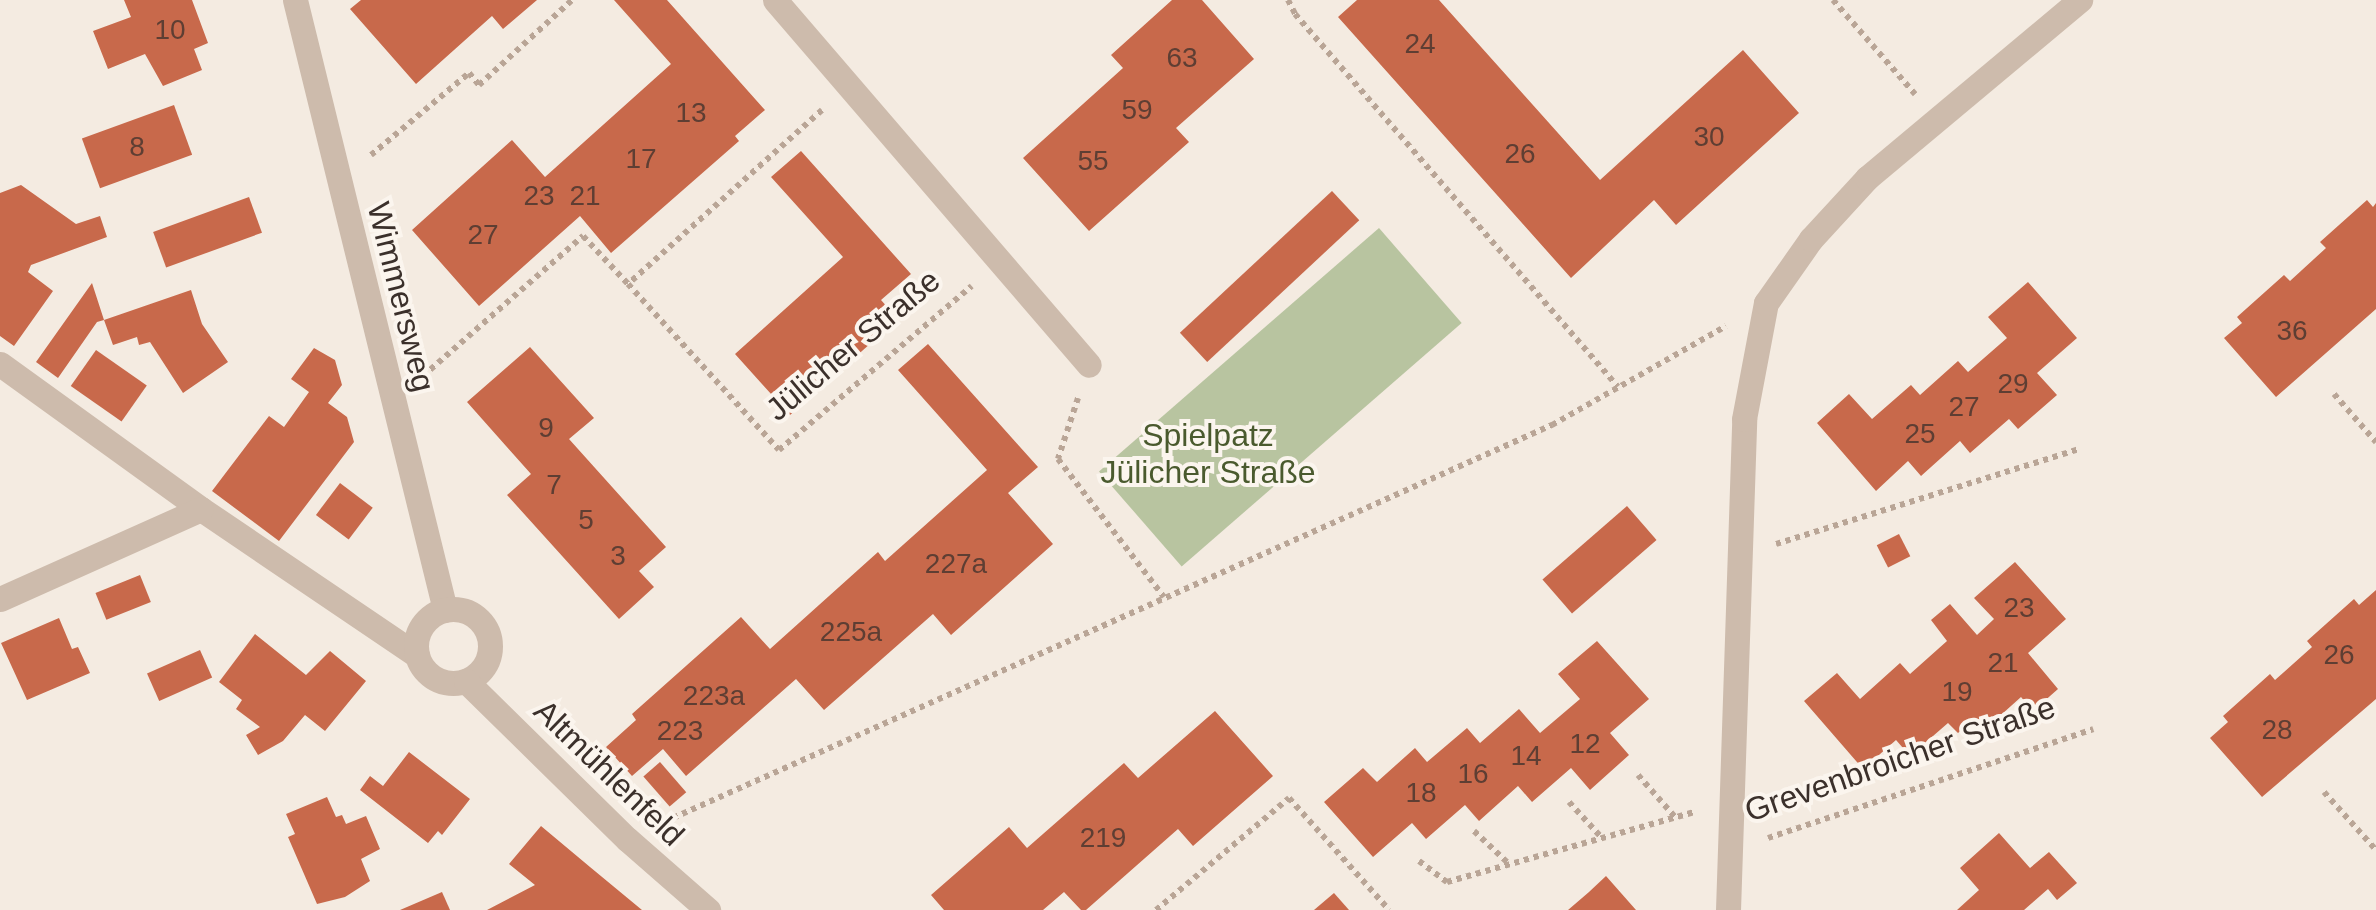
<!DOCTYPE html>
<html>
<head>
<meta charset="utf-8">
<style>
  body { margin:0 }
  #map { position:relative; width:2376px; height:910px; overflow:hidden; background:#f4ebe1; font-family:Helvetica,sans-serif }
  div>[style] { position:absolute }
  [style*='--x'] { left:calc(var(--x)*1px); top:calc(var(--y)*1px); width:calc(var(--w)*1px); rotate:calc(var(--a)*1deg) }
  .green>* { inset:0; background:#b8c4a0; transform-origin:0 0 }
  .building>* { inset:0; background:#c8694b; transform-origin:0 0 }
  .path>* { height:6px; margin-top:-3px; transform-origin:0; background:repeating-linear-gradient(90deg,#b9a596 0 5px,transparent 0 10px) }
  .street>* { height:25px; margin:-12.5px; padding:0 12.5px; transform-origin:12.5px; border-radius:12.5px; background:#cdbbac }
  .street>.ring { margin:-12.5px; padding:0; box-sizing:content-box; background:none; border:25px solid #cdbbac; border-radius:50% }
  span { translate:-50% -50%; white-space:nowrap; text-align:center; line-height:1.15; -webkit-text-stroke:8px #fbf5ee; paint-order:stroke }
  .number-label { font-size:28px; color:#5e3e33 }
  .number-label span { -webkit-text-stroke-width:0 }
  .street-label { font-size:32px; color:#3b302b }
  .park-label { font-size:32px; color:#4a5a2e }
</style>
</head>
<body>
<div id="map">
  <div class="green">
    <div style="left:1379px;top:228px;width:126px;height:371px;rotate:49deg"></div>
  </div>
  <div class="building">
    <div style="clip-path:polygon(124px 0,192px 0,208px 43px,194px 49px,202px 70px,163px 86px,145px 54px,108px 69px,93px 31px,131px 17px)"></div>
    <div style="clip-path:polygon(361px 0,537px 0,503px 29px,492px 16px,416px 84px,350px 9px)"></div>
    <div style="clip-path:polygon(614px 0,667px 0,765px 110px,735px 136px,739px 141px,611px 253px,580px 216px,479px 306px,412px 230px,512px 140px,545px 177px,671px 64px)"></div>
    <div style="clip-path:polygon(1172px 0,1202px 0,1254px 59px,1176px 128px,1189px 142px,1089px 231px,1023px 158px,1123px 68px,1111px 55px)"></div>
    <div style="clip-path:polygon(1357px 0,1439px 0,1600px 180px,1743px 50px,1799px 113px,1676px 225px,1654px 200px,1571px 278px,1338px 17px)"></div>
    <div style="left:174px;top:105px;width:53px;height:98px;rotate:70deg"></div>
    <div style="clip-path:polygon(801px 151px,911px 274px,881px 300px,898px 319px,790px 415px,735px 354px,843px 257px,771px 177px)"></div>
    <div style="clip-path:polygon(21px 185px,76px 224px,100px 216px,107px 237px,31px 265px,28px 272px,53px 291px,14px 346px,0 336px,0 193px)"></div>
    <div style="left:1332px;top:191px;width:40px;height:208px;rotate:47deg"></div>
    <div style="left:249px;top:197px;width:38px;height:102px;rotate:70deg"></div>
    <div style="clip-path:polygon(2367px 200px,2373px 207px,2376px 203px,2376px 309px,2276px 397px,2224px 338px,2242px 323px,2237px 317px,2284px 275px,2290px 281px,2326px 248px,2320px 242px)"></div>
    <div style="clip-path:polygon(2028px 282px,2077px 338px,2037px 373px,2057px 395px,2018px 429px,2009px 419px,1970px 453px,1960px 441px,1921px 476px,1908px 461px,1876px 491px,1817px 423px,1849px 394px,1872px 419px,1911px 385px,1920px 395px,1958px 361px,1968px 372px,2007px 338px,1988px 317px)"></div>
    <div style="clip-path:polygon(92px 283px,104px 320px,191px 290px,202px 324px,228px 362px,183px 393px,150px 342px,139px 345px,137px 337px,113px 345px,104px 320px,97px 322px,58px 378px,36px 362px)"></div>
    <div style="clip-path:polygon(928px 344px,1038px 467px,1008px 493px,1053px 544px,951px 635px,933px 614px,824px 710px,796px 679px,686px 776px,663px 749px,632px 776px,606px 747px,636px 720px,632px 714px,741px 617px,770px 649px,878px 552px,885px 561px,987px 470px,898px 370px)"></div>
    <div style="clip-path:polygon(530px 347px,594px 418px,569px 439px,666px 547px,639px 571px,654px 587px,619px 619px,507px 495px,531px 474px,467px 402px)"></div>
    <div style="clip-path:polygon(314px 348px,335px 360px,342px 385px,328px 403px,347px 417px,354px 442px,279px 541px,212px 491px,269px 416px,284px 427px,309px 392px,291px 379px)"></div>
    <div style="left:96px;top:350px;width:62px;height:44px;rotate:35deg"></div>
    <div style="left:340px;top:483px;width:41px;height:40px;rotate:37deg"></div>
    <div style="left:1627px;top:506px;width:45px;height:112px;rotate:49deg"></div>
    <div style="left:1899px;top:534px;width:25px;height:25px;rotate:63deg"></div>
    <div style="clip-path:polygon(2015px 562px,2066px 619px,2028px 653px,2058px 689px,2033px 711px,2021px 697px,1982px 732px,1972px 720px,1958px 733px,1948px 723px,1910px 756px,1896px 740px,1863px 769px,1804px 701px,1837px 673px,1860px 699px,1900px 663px,1910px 674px,1947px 641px,1931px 620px,1950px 604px,1977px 635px,1994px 619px,1974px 598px)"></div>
    <div style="left:140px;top:575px;width:29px;height:48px;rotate:68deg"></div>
    <div style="clip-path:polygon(2376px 590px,2376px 699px,2262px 797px,2210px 738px,2228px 722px,2223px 716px,2270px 674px,2275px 680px,2312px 647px,2307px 641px,2354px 599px,2359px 605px)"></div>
    <div style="clip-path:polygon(59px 618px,72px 649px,78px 647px,90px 673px,27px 700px,1px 643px)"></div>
    <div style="clip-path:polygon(255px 634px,306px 675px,330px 651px,366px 681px,325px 731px,305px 715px,283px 741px,258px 755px,246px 735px,260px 727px,236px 709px,242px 700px,219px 682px)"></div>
    <div style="clip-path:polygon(1597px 641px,1649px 699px,1610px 733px,1629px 755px,1590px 790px,1571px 768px,1532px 802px,1518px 786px,1479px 821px,1465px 805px,1426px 839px,1412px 823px,1373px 857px,1324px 802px,1363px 768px,1377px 782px,1415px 748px,1427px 762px,1467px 728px,1480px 743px,1519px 709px,1540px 733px,1580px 699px,1558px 674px)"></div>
    <div style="left:200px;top:650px;width:30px;height:58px;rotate:66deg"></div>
    <div style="clip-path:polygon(1215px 711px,1273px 776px,1193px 846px,1178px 829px,1086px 910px,1081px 910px,1064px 892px,1043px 910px,944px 910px,931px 895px,1009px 827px,1027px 848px,1124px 763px,1138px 778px)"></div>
    <div style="clip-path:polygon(409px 752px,470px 799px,442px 835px,438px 831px,428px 843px,360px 790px,370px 776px,383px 786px)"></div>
    <div style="left:660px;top:762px;width:40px;height:22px;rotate:49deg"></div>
    <div style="clip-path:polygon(327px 797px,336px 817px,342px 815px,346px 824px,366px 816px,380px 849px,361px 859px,370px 881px,345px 897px,317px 904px,288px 837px,295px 834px,286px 814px)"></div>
    <div style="clip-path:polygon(541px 826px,590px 867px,642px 910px,487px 910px,535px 885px,509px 864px)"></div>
    <div style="clip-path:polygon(1999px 833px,2030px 868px,2049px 852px,2077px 883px,2057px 900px,2048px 889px,2024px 910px,1957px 910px,1979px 890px,1960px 868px)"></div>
    <div style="clip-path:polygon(1606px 876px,1636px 910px,1568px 910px,1589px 892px)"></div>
    <div style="clip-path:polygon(442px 892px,450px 910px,400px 910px)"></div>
    <div style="clip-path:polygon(1334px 893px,1349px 910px,1314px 910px)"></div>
  </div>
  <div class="path">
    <div style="--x:1288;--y:0;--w:16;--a:63"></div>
    <div style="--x:1295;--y:14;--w:493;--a:49.1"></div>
    <div style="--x:1833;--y:0;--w:125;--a:48.9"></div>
    <div style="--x:822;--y:110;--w:261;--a:138.1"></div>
    <div style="--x:628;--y:284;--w:224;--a:47.7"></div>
    <div style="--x:779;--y:450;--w:253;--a:-40.4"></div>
    <div style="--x:371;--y:155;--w:128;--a:-39.9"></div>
    <div style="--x:469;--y:73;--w:16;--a:50"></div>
    <div style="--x:479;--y:85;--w:126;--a:-42.4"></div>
    <div style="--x:423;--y:376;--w:213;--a:-41.2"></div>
    <div style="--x:583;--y:236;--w:66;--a:46.8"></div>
    <div style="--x:2334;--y:394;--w:64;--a:48.8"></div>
    <div style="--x:1078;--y:398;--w:64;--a:108.2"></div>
    <div style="--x:1058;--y:459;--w:174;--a:52.5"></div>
    <div style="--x:1776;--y:544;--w:318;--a:-17.4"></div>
    <div style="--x:1638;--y:775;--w:56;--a:48.6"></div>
    <div style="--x:2324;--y:792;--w:78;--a:48.1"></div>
    <div style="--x:1569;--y:802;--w:49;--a:47.5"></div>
    <div style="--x:664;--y:822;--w:973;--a:-24.09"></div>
    <div style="--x:1552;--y:425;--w:200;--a:-29.6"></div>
    <div style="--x:1474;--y:831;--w:48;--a:43.3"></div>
    <div style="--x:1768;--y:838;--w:343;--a:-18.5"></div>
    <div style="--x:1419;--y:861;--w:35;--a:37"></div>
    <div style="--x:1447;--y:882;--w:258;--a:-15.8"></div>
    <div style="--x:1156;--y:910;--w:174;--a:-40.1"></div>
    <div style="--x:1289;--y:798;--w:150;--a:48.2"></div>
  </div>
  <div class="street">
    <div style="--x:295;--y:0;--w:628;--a:76.18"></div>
    <div style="--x:775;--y:0;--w:481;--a:49.3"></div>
    <div style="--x:0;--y:364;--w:248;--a:35.8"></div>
    <div style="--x:201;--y:509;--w:261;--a:34.1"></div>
    <div style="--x:0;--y:599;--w:220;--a:-24.1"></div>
    <div class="ring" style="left:416px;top:609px;width:49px;height:49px"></div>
    <div style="--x:466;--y:681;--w:226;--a:44.5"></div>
    <div style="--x:627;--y:839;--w:108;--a:41.2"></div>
    <div style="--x:1728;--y:910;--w:491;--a:-88.1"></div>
    <div style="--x:1744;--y:419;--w:118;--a:-79.3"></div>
    <div style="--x:1766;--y:303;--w:78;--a:-54.9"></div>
    <div style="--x:1811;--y:239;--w:83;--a:-47.4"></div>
    <div style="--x:1867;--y:178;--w:278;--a:-39.9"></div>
  </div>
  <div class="number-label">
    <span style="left:170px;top:30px">10</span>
    <span style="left:1420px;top:44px">24</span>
    <span style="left:1182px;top:58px">63</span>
    <span style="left:1137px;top:110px">59</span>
    <span style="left:691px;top:113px">13</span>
    <span style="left:1709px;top:137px">30</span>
    <span style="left:137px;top:147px">8</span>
    <span style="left:1520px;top:154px">26</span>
    <span style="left:641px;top:159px">17</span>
    <span style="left:1093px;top:161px">55</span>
    <span style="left:539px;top:196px">23</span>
    <span style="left:585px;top:196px">21</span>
    <span style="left:483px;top:235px">27</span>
    <span style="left:2292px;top:331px">36</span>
    <span style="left:2013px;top:384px">29</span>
    <span style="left:1964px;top:407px">27</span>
    <span style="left:546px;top:428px">9</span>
    <span style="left:1920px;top:434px">25</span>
    <span style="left:554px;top:485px">7</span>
    <span style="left:586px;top:520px">5</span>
    <span style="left:618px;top:556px">3</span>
    <span style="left:956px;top:564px">227a</span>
    <span style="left:2019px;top:608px">23</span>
    <span style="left:851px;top:632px">225a</span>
    <span style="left:2339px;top:655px">26</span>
    <span style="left:2003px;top:663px">21</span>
    <span style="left:1957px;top:692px">19</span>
    <span style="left:714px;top:696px">223a</span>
    <span style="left:2277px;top:730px">28</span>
    <span style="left:680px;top:731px">223</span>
    <span style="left:1585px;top:744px">12</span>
    <span style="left:1526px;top:756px">14</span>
    <span style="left:1473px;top:774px">16</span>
    <span style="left:1421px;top:793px">18</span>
    <span style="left:1103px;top:838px">219</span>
  </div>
  <div class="street-label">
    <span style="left:401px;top:297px;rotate:76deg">Wimmersweg</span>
    <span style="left:853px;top:345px;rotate:-40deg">Jülicher Straße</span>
    <span style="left:1900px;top:759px;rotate:-19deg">Grevenbroicher Straße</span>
    <span style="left:609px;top:773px;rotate:44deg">Altmühlenfeld</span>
  </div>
  <div class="park-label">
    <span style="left:1208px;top:454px">Spielpatz<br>Jülicher Straße</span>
  </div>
</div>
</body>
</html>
